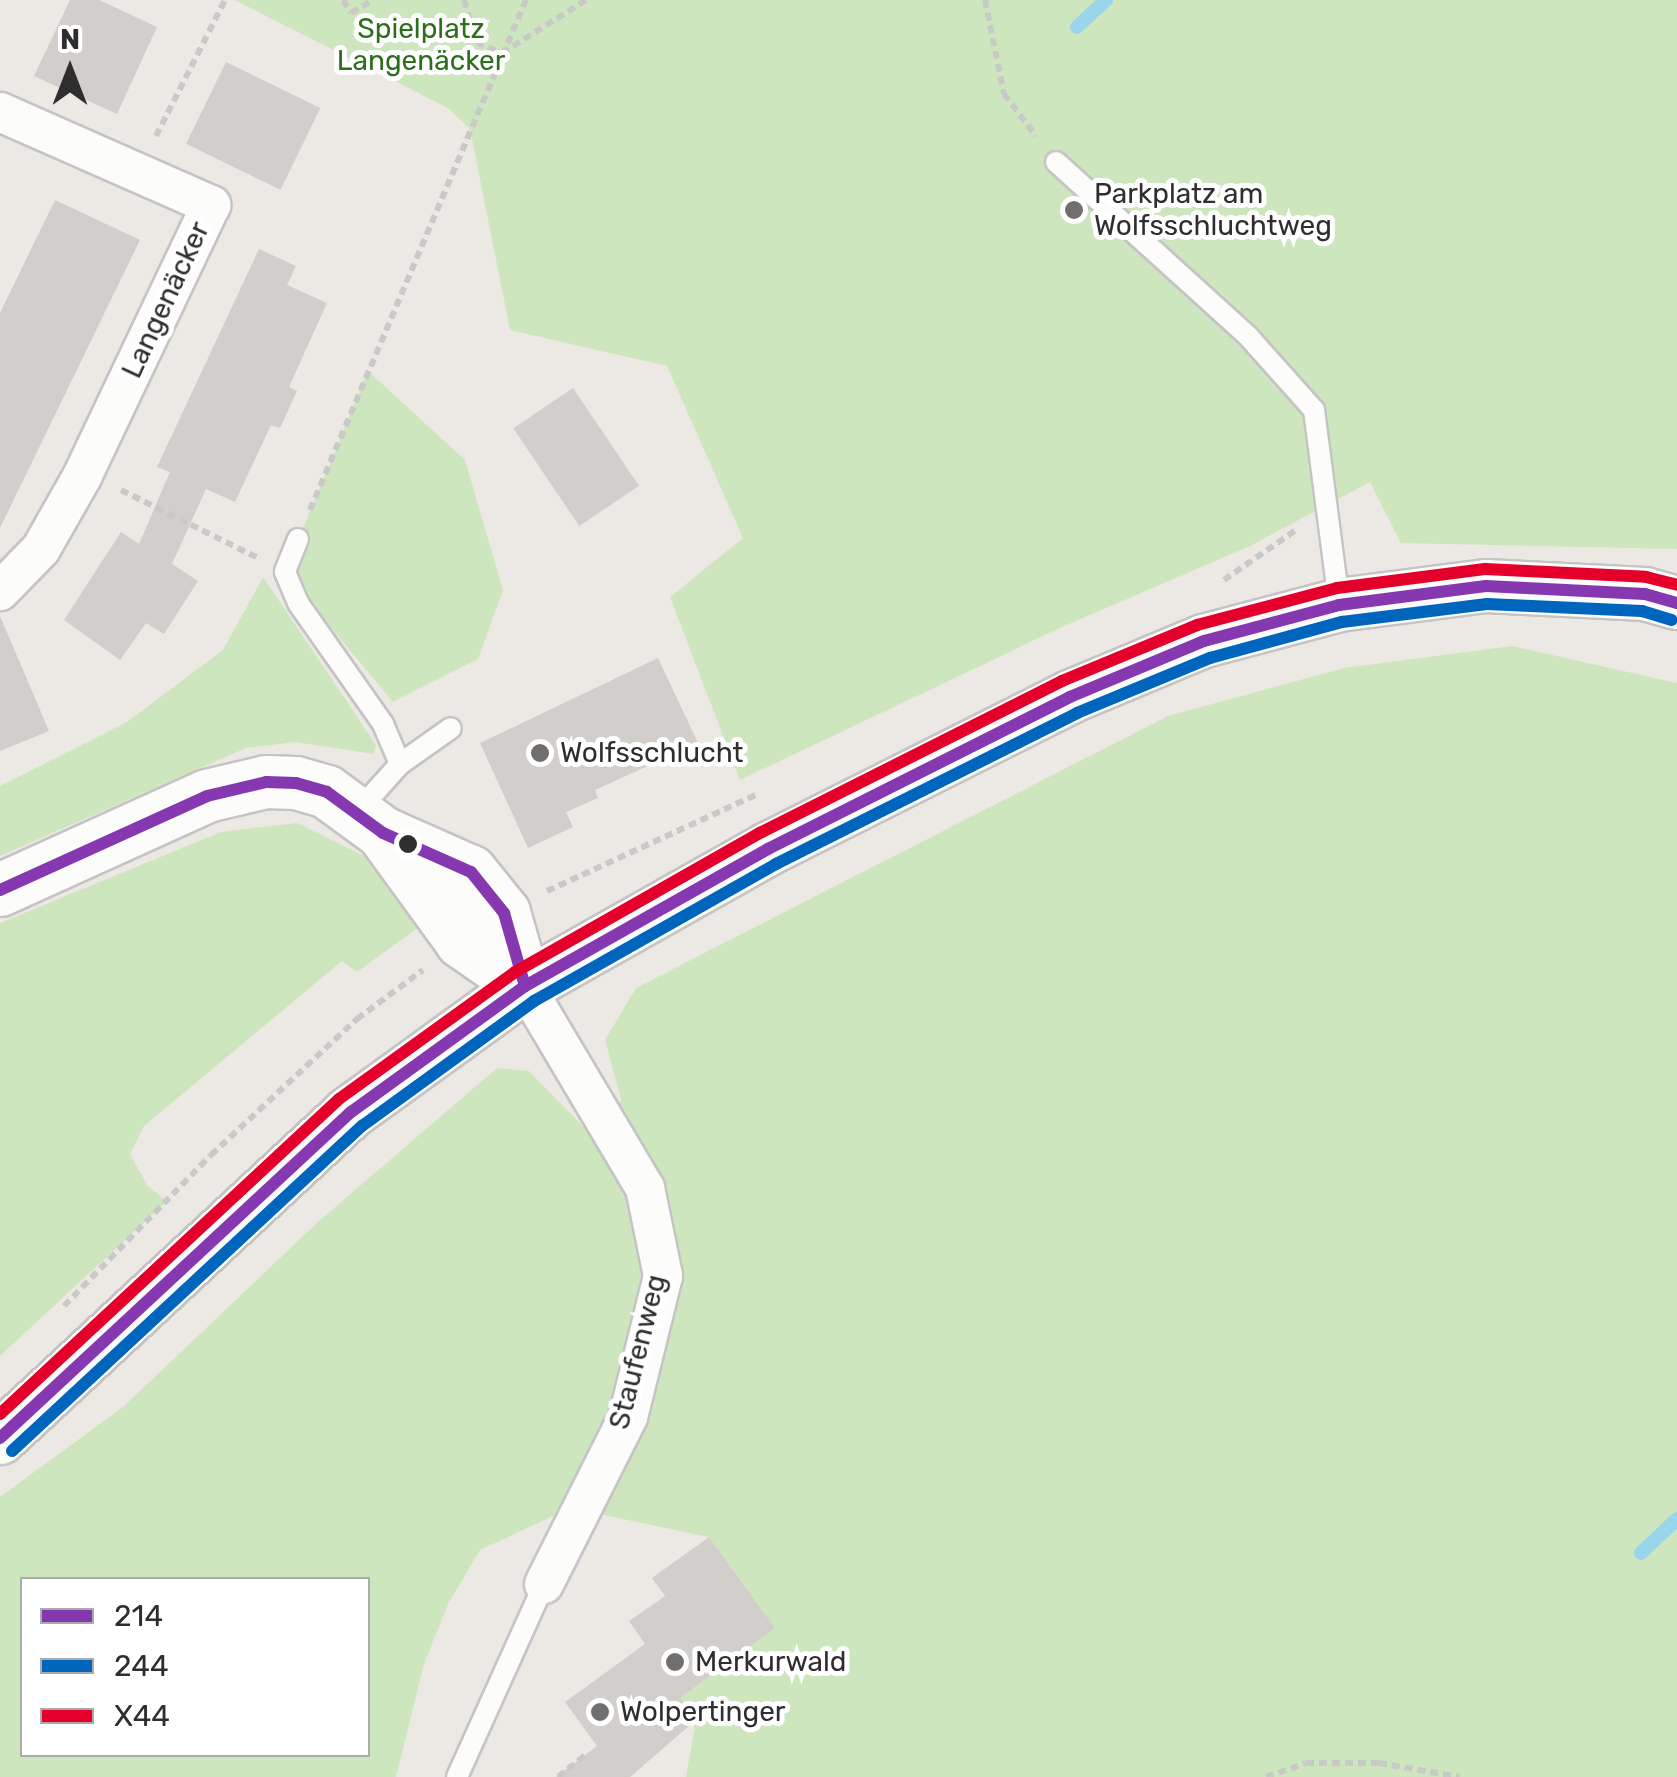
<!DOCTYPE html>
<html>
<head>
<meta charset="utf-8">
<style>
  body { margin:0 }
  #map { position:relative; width:1677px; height:1777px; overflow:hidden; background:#ece8e4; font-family:Rubik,sans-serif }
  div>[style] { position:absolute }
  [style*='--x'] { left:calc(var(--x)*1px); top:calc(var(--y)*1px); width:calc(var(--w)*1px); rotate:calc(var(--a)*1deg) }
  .green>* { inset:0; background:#cee6be }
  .stream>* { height:14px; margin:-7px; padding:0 7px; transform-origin:7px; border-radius:7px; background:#99d6ec }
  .building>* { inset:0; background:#d1cecb; transform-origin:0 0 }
  .path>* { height:6px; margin-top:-3px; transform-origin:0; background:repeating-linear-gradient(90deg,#c9c9c8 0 8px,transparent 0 13px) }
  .roads { filter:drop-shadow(2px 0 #c5c4c5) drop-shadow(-2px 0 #c5c4c5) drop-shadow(0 2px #c5c4c5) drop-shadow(0 -2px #c5c4c5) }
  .lane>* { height:20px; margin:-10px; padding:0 10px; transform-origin:10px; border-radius:10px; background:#fcfcfb }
  .street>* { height:38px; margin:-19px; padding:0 19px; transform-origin:19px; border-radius:19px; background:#fcfcfb }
  .secondary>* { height:52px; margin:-26px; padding:0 26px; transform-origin:26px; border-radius:26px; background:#fcfcfb }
  .bus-1>* { height:12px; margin:-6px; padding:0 6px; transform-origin:6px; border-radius:6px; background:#8638b0 }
  .bus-2>* { height:12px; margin:-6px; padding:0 6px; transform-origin:6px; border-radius:6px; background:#0065bd }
  .bus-3>* { height:12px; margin:-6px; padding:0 6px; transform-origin:6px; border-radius:6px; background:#e4002b }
  .dots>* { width:28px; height:28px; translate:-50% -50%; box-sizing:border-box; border:5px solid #fff; border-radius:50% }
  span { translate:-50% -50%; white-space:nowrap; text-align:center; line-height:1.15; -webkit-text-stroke:10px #fff; paint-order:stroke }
  .park-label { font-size:28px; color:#2c6e1b }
  .poi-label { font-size:28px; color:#2e2e2e }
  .left { translate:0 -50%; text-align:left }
  .street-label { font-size:28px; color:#2e2e2e }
  .legend { position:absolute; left:20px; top:1577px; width:350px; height:180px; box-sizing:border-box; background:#fff; border:2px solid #ababab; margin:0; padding:12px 18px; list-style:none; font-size:30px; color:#2e2e2e }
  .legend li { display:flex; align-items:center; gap:20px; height:50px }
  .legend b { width:50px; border:2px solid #ababab }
  .north { position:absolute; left:20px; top:20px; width:100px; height:100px; -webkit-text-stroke:8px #fff; paint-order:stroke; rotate:0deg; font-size:28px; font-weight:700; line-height:40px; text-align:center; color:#2e2e2e }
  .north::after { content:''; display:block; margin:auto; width:35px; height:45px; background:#2e2e2e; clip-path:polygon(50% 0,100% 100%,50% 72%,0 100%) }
</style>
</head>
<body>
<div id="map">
  <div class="green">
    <div style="clip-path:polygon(235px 0,1677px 0,1677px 549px,1401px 543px,1370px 482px,1250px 546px,1062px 627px,740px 780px,670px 597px,743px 538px,667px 366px,510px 330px,470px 129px,448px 108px)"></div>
    <div style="clip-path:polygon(368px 371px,465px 460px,503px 590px,478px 659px,393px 702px,285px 572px)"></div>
    <div style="clip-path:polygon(263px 577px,376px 745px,374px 754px,295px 742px,246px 748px,0 856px,0 786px,127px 722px,223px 650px)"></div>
    <div style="clip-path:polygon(evenodd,1512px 646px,1677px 683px,1677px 1777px,686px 1777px,696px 1720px,680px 1698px,775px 1628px,709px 1537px,570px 1508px,480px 1550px,448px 1604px,424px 1664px,396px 1777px,0 1777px,0 1497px,123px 1407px,319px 1221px,497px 1068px,529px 1071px,608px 1152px,621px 1099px,605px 1040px,636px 988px,1168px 716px,1344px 668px,1512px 646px,22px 1580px,368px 1580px,368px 1754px,22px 1754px,22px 1580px)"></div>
    <div style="clip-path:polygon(297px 823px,378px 863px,419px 927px,357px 972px,342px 961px,144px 1126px,130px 1154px,148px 1186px,167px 1201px,0 1356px,0 923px,221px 832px)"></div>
  </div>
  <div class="stream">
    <div style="--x:1077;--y:27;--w:40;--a:-43"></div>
    <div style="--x:1641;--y:1553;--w:50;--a:-43.4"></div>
  </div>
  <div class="building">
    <div style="clip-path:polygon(70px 0,99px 0,157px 27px,117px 114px,34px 76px)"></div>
    <div style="left:226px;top:62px;width:105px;height:91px;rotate:26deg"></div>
    <div style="clip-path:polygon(55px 200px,140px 240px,0 528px,0 313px)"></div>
    <div style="clip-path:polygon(259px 249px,296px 266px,287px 285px,327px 303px,289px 387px,297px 391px,280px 428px,271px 425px,235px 502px,206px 489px,172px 564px,198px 581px,164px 634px,146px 623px,120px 660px,64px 620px,121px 532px,139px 544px,170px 472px,157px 467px)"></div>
    <div style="left:573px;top:388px;width:118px;height:72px;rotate:56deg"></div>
    <div style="clip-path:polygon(0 616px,49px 731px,0 751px)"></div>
    <div style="clip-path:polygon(658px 658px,698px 743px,595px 790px,598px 798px,566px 812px,573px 827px,528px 848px,480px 743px)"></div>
    <div style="clip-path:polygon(709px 1537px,775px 1628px,680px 1698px,696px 1720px,630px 1777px,556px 1777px,597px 1746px,565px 1702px,645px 1644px,629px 1621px,665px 1596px,652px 1578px)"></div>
  </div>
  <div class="path">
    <div style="--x:343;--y:0;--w:15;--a:58"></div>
    <div style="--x:351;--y:13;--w:26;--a:-31"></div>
    <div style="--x:464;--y:0;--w:44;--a:74.1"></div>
    <div style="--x:476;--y:42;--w:28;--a:23"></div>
    <div style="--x:502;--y:53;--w:99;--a:-32.2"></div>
    <div style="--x:985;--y:0;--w:96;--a:78.6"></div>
    <div style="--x:1004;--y:94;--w:53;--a:52.7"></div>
    <div style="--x:156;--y:136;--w:153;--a:-63.1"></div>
    <div style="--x:121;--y:490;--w:153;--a:26.4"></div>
    <div style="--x:310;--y:510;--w:554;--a:-67.05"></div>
    <div style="--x:1224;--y:580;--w:88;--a:-34.8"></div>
    <div style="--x:547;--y:891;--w:232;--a:-24.7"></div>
    <div style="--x:64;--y:1306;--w:211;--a:-45.8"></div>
    <div style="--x:211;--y:1155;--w:200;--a:-43"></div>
    <div style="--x:357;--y:1019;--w:82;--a:-36.6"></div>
    <div style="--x:558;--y:1777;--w:35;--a:-39"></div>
    <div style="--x:1266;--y:1777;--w:42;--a:-19.3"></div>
    <div style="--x:1306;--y:1763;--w:73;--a:0"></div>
    <div style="--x:1379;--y:1763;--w:82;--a:9.8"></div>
  </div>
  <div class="roads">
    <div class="lane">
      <div style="--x:1056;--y:162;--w:259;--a:42.2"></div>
      <div style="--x:1248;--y:336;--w:99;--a:48.3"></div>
      <div style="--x:1314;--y:410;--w:195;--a:82.6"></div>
      <div style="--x:298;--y:539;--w:35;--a:112"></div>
      <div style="--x:285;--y:572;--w:34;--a:67"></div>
      <div style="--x:298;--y:603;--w:148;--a:54.9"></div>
      <div style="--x:383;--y:724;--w:43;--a:67"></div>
      <div style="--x:357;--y:812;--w:64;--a:-48.1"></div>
      <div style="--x:400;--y:764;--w:62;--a:-35.2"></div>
      <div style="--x:457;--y:1777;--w:212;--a:-65.7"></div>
    </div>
    <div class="street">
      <div style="--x:0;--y:112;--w:231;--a:23.8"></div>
      <div style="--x:211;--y:205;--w:299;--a:115.4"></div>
      <div style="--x:83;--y:475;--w:85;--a:119.6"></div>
      <div style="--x:41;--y:549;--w:59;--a:134.3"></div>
      <div style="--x:525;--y:986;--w:235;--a:59.3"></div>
      <div style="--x:645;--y:1188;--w:90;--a:78.4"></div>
      <div style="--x:663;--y:1276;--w:145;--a:103.9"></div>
      <div style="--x:628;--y:1417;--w:187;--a:116.7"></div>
    </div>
    <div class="secondary">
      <div style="--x:385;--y:836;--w:131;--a:54"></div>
      <div style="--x:462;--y:942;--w:77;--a:34.9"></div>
      <div style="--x:0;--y:890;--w:227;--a:-24.4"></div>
      <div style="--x:207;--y:796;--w:61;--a:-13.3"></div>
      <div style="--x:266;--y:782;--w:30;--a:2"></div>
      <div style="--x:296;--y:783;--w:32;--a:16"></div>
      <div style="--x:327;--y:792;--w:69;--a:36.2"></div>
      <div style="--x:383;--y:833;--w:96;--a:23.9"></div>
      <div style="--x:471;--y:872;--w:53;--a:51.2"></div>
      <div style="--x:504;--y:913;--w:76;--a:74"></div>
      <div style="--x:0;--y:1438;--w:479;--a:-42.9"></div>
      <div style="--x:351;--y:1112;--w:215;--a:-35.9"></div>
      <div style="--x:525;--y:986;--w:279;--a:-29.4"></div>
      <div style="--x:768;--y:849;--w:338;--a:-26.7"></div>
      <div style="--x:1070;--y:697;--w:145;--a:-22.7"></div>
      <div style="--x:1204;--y:641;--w:140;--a:-14.9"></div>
      <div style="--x:1339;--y:605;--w:148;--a:-7.4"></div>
      <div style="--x:1486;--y:586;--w:159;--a:2.9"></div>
      <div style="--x:1645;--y:594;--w:33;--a:16"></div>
    </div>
  </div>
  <div class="bus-1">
    <div style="--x:0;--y:890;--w:227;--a:-24.4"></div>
    <div style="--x:207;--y:796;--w:61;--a:-13.3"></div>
    <div style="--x:266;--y:782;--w:30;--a:2"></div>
    <div style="--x:296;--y:783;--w:32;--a:16"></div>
    <div style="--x:327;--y:792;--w:69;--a:36.2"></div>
    <div style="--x:383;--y:833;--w:96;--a:23.9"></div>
    <div style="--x:471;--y:872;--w:53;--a:51.2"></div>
    <div style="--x:504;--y:913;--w:76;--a:74"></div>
    <div style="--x:0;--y:1438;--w:479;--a:-42.9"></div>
    <div style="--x:351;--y:1112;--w:215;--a:-35.9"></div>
    <div style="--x:525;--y:986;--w:279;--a:-29.4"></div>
    <div style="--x:768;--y:849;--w:338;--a:-26.7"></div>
    <div style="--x:1070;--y:697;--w:145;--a:-22.7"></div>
    <div style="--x:1204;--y:641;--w:140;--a:-14.9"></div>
    <div style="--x:1339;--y:605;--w:148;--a:-7.4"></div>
    <div style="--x:1486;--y:586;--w:159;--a:2.9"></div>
    <div style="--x:1645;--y:594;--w:33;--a:16"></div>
  </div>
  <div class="bus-2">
    <div style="--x:12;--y:1451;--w:478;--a:-42.9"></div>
    <div style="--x:362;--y:1126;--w:213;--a:-36"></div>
    <div style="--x:534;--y:1001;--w:278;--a:-29.5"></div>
    <div style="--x:776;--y:864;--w:337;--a:-26.6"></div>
    <div style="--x:1077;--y:713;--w:144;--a:-22.5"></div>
    <div style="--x:1210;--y:658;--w:137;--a:-15.3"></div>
    <div style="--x:1342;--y:622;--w:146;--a:-7.1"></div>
    <div style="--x:1487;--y:604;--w:155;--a:2.6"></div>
    <div style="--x:1642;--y:611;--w:31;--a:17"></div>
  </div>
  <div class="bus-3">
    <div style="--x:0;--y:1414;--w:463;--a:-42.9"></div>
    <div style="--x:339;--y:1099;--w:217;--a:-35.8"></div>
    <div style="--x:515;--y:972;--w:282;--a:-29.6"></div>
    <div style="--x:760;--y:833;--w:338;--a:-26.7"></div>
    <div style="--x:1062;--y:681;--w:146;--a:-22.5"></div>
    <div style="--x:1197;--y:625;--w:145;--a:-14.8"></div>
    <div style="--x:1337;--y:588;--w:149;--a:-7.3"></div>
    <div style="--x:1485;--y:569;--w:161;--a:2.8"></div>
    <div style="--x:1646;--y:577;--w:32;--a:14"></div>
  </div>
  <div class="dots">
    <div style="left:1074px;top:210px;background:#706f6e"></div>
    <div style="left:540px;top:753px;background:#706f6e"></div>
    <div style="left:408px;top:844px;background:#2e2e2e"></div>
    <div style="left:675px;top:1662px;background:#706f6e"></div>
    <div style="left:600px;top:1712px;background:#706f6e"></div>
  </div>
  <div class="park-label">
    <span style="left:421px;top:45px">Spielplatz<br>Langenäcker</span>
  </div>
  <div class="poi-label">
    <span class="left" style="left:1094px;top:210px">Parkplatz am<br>Wolfsschluchtweg</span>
    <span class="left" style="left:560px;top:753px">Wolfsschlucht</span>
    <span class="left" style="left:695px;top:1662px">Merkurwald</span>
    <span class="left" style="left:620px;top:1712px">Wolpertinger</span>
  </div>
  <div class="street-label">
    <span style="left:166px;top:300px;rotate:-65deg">Langenäcker</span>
    <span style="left:638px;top:1352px;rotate:-76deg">Staufenweg</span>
  </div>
  <ul class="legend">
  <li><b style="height:12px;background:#8638b0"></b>214</li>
  <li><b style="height:12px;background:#0065bd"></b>244</li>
  <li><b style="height:12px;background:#e4002b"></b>X44</li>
  </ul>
  <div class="north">N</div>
</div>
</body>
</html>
